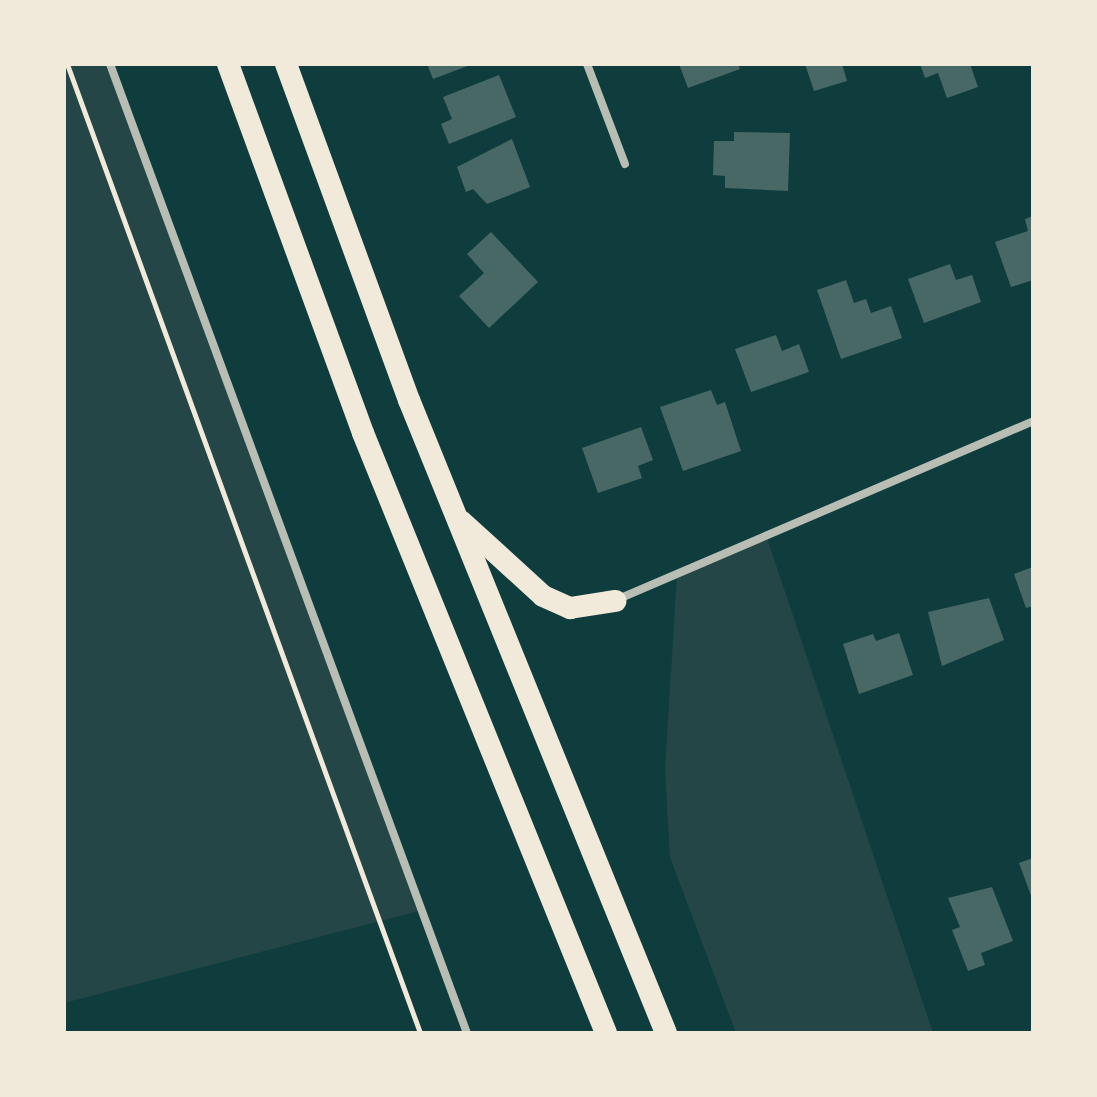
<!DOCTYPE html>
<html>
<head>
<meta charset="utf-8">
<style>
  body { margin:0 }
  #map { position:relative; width:1097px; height:1097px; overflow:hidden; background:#0f3d3e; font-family:"Noto Sans",sans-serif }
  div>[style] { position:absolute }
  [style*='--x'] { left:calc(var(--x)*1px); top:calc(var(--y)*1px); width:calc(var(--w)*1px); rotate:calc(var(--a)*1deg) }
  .green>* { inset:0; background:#244646 }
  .building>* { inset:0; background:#486865 }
  .path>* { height:5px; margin:-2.5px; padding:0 2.5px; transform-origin:2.5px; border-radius:2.5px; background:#f1e9da }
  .minor>* { height:8px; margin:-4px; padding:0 4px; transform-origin:4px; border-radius:4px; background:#b8beb3 }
  .trunk>* { height:22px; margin:-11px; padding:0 11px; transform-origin:11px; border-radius:11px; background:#f1e9da }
  span { translate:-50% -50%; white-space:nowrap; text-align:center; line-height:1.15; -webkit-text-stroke:8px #f1e9da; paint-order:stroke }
  .frame { position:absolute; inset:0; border:66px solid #f1e9da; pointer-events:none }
</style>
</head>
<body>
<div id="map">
  <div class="green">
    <div style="clip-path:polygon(64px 64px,110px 64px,423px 910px,64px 1003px)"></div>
    <div style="clip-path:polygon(767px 538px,933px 1033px,736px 1033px,670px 857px,665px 769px,677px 575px)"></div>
  </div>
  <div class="building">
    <div style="clip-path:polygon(427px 64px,473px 64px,433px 79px)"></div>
    <div style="clip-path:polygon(679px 64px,738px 64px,740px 69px,688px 88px)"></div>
    <div style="clip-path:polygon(805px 64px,842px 64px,847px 81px,814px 91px)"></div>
    <div style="clip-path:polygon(920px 64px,970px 64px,978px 87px,947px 98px,938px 73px,925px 78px)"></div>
    <div style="clip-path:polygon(499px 75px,516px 117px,449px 144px,441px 124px,452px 119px,443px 97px)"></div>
    <div style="clip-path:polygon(734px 132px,790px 133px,788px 191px,725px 188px,725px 176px,713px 175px,714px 141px,734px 141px)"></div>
    <div style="clip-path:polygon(512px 139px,530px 187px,487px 204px,473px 189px,466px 192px,457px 167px)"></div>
    <div style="clip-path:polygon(1033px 216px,1033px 280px,1011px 287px,995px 242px,1028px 231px,1025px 219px)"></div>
    <div style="clip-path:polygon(491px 232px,538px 282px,489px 328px,459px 296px,484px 273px,467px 254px)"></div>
    <div style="clip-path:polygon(950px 264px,956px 280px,972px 275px,981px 302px,924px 323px,908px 279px)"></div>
    <div style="clip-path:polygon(846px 280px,854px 303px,866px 299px,871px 313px,891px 306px,902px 338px,841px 359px,817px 290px)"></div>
    <div style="clip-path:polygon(776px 335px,782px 351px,799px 344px,809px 372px,751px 392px,735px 349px)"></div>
    <div style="clip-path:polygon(711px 390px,717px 405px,725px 402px,741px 451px,683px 471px,660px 407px)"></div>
    <div style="clip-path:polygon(641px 427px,653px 460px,638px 466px,642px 478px,598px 493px,582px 448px)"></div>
    <div style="clip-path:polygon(1033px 567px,1033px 606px,1026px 608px,1014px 574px)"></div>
    <div style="clip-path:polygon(989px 598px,1004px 640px,942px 666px,928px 612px)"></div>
    <div style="clip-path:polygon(899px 633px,913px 675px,859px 694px,843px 644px,873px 634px,876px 641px)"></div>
    <div style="clip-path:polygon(1033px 858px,1033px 901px,1019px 863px)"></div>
    <div style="clip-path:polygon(992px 887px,1013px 941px,981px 953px,985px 965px,968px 971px,952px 930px,960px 927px,948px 898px)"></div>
  </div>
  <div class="path">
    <div style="--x:67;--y:64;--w:1031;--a:69.98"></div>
  </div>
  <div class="minor">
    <div style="--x:110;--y:64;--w:1033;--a:69.78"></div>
    <div style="--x:587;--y:64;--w:107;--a:69.2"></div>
    <div style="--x:616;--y:600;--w:454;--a:-23.2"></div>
  </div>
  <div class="trunk">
    <div style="--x:228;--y:64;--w:393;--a:69.9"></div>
    <div style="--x:363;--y:433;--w:647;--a:67.95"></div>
    <div style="--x:286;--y:64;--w:358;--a:69.9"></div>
    <div style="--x:409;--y:400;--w:683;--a:67.9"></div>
    <div style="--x:461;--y:521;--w:111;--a:42.4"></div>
    <div style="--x:543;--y:596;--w:30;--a:24"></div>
    <div style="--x:570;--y:608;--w:46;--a:-8.8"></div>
  </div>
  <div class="frame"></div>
</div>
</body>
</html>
